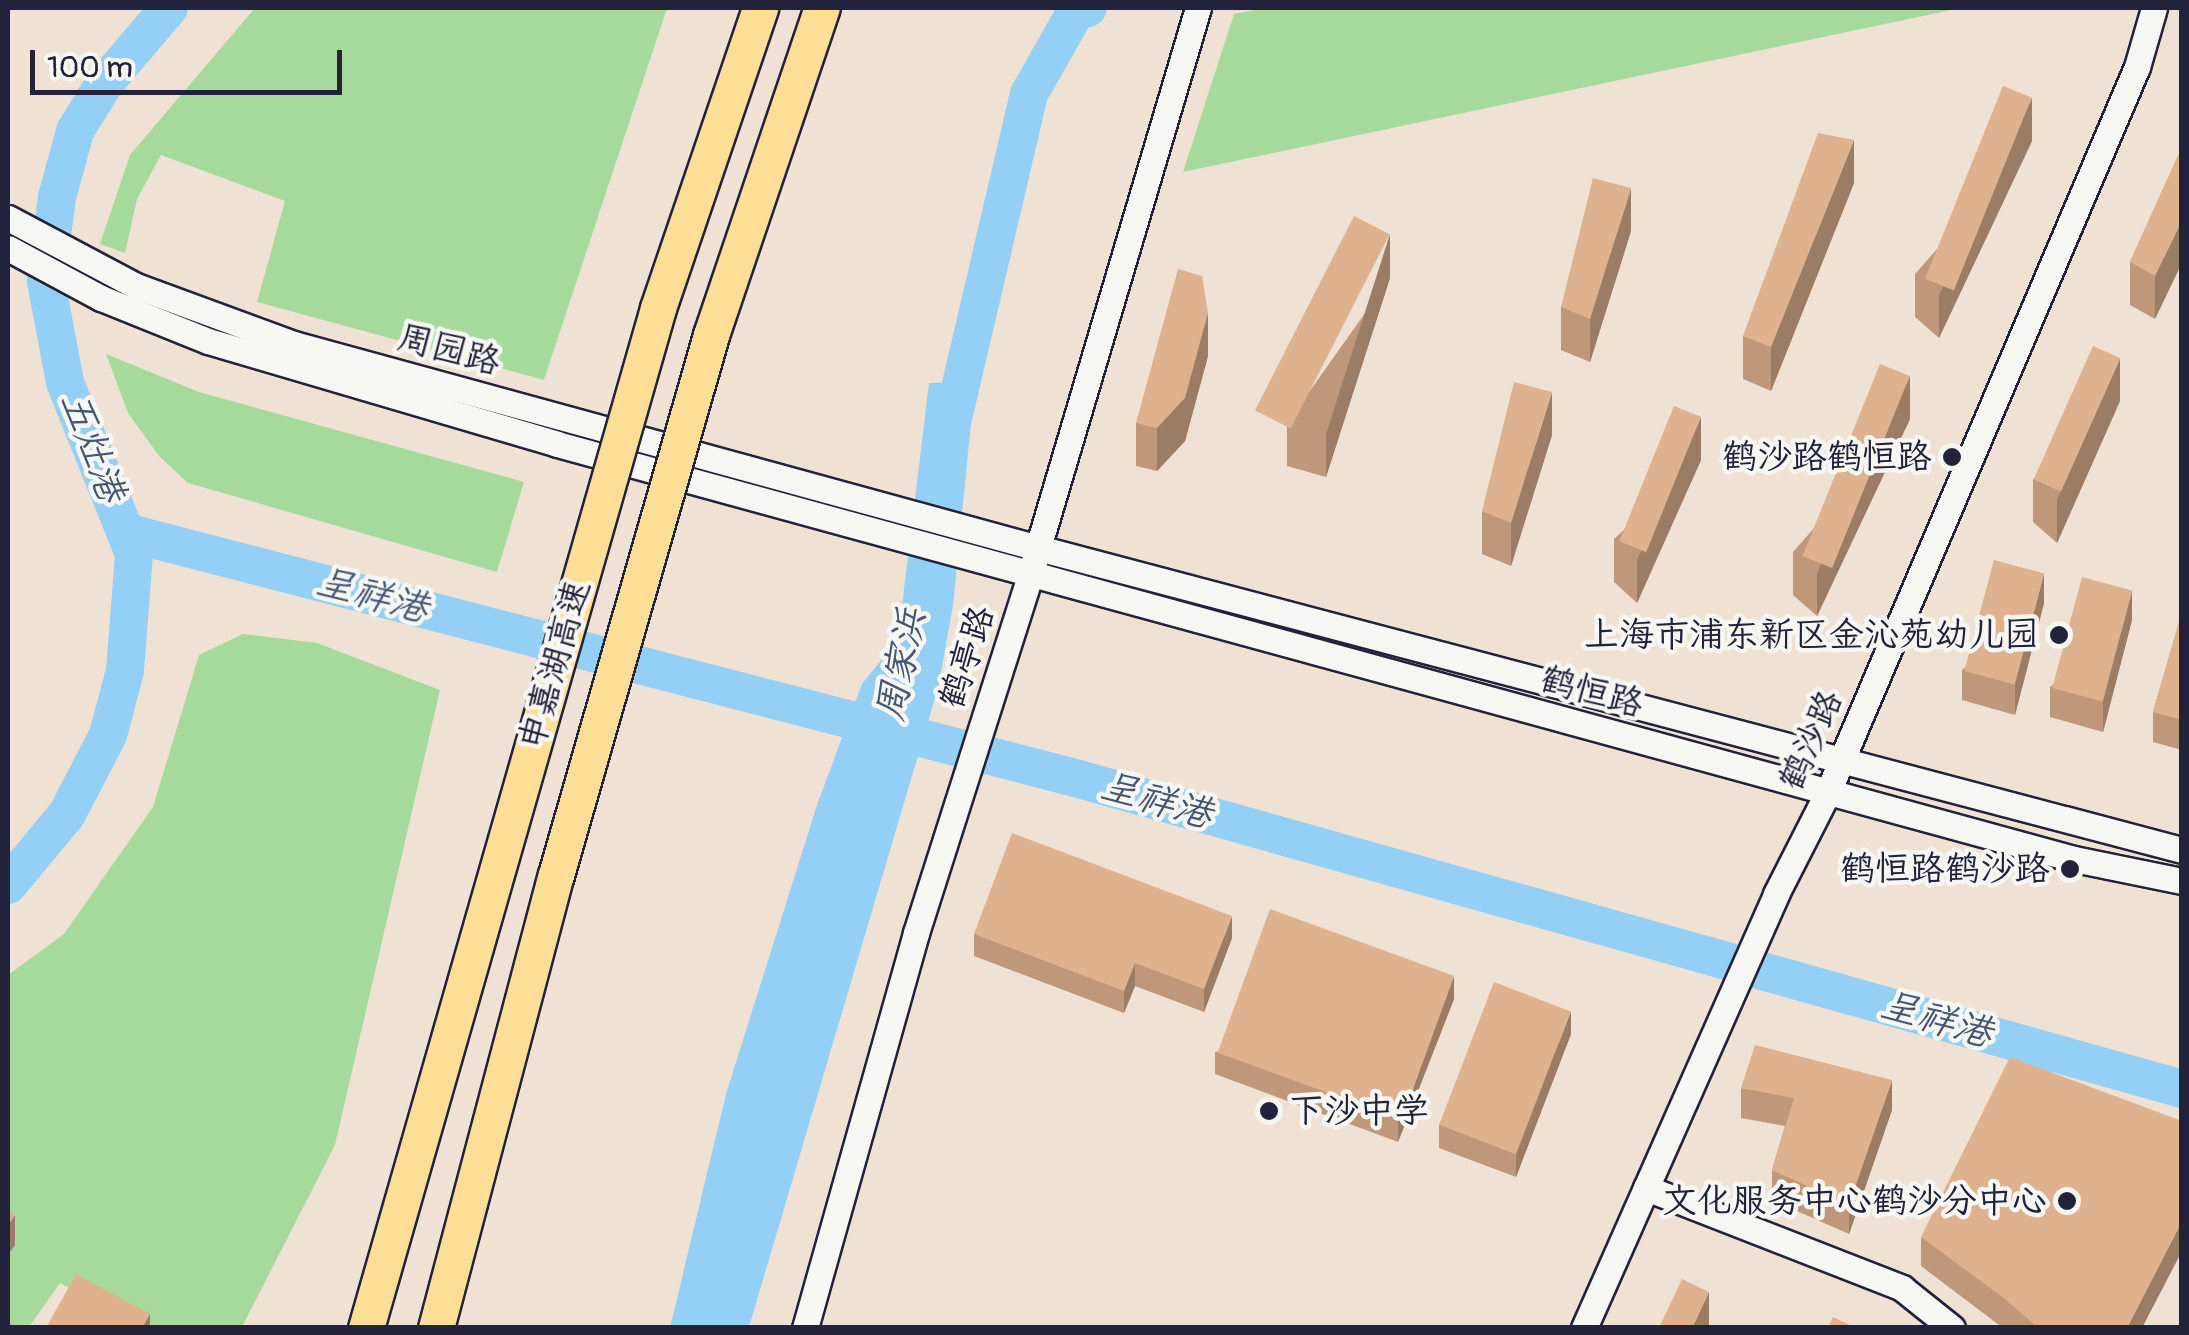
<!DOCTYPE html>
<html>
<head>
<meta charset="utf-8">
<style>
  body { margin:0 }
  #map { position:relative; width:2189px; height:1335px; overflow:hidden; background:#efe1d4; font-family:Pangolin,"LXGW WenKai TC",sans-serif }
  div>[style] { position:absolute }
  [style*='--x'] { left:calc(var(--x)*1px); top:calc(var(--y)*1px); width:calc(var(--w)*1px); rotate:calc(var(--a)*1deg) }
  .green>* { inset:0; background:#a6da9d }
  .water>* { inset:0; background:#94d0f5 }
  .river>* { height:38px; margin:-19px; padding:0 19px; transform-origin:19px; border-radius:19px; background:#94d0f5 }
  .roads { filter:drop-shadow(2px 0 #22223b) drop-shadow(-2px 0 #22223b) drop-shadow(0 2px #22223b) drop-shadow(0 -2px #22223b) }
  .minor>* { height:25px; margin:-12.5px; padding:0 12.5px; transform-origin:12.5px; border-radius:12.5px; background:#f6f6f2 }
  .bridges { filter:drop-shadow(2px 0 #22223b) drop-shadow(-2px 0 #22223b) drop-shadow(0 2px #22223b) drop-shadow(0 -2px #22223b) }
  .highway-bridge>* { height:35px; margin:-17.5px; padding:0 17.5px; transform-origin:17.5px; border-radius:17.5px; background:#fdde96 }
  .wall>* { inset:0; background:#bf987b }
  .shaded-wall>* { inset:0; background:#9b7c64 }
  .building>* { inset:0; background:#deb18f; transform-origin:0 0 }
  .dots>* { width:28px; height:28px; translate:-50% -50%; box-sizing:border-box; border:5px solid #f6f6f2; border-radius:50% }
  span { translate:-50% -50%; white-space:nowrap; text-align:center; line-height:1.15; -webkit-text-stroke:9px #f6f6f2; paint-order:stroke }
  .street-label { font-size:35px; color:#22223b }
  .poi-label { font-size:35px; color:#22223b }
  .right { translate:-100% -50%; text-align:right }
  .left { translate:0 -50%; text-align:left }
  .water-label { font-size:38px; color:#445673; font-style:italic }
  .frame { position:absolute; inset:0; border:10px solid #22223b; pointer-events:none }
  .scale { position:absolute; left:30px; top:50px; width:312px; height:45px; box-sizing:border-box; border:5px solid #22223b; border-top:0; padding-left:12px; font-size:30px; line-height:35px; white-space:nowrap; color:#22223b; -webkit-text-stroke:8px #f6f6f2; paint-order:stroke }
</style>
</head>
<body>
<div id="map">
  <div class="green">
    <div style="clip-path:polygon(255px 8px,667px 8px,544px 380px,257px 302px,285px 201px,161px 155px,137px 199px,125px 253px,100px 244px,130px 155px)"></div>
    <div style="clip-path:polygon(1266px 8px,1961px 8px,1183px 172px,1234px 14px)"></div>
    <div style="clip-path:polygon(106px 354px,199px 392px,524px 482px,497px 572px,188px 483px,160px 457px,128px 413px)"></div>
    <div style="clip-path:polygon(243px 634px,317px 643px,440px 690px,335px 1145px,242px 1327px,141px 1327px,60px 1283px,29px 1327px,8px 1327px,8px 975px,64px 934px,153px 807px,199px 655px)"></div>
  </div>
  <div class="water">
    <div style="clip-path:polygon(975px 382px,953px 606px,938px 688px,749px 1327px,670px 1328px,726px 1094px,817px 805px,862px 684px,898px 639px,929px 383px)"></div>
  </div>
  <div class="river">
    <div style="--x:950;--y:431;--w:346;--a:-76.8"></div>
    <div style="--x:1029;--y:94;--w:95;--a:-60.5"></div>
    <div style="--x:1076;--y:11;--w:12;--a:-14"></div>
    <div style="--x:125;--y:532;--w:974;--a:14.51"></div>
    <div style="--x:1068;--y:776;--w:1157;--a:15.69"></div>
    <div style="--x:8;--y:885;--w:92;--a:-50.3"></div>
    <div style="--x:67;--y:814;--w:89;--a:-62.6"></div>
    <div style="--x:108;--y:735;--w:66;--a:-75.1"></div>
    <div style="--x:125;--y:671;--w:117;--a:-85.6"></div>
    <div style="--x:134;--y:554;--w:185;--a:-111.9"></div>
    <div style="--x:65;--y:382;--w:103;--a:-100.7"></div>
    <div style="--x:46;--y:281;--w:85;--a:-82.5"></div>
    <div style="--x:57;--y:197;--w:68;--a:-74.7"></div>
    <div style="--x:75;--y:131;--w:55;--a:-58.3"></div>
    <div style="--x:104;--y:84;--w:100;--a:-49.5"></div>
  </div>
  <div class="roads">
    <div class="minor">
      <div style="--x:8;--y:218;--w:145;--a:28"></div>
      <div style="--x:136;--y:286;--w:168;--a:20.2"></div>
      <div style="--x:294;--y:344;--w:771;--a:15.33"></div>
      <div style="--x:1038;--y:548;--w:1183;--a:14.79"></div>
      <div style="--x:8;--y:248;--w:106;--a:28.3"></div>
      <div style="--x:101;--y:298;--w:115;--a:21.9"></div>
      <div style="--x:208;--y:341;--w:364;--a:16.4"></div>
      <div style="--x:557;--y:444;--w:1573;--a:15.3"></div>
      <div style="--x:2074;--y:859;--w:110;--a:11.5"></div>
      <div style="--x:1646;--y:1188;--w:275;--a:21.3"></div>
      <div style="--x:1902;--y:1288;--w:64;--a:38.7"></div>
      <div style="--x:805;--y:1328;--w:410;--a:-74.3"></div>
      <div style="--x:916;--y:933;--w:376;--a:-72.3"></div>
      <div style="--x:1030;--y:575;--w:591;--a:-73.5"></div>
      <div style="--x:1584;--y:1328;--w:475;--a:-66.1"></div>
      <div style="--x:1776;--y:894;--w:114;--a:-63"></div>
      <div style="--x:1828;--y:792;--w:788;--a:-66.92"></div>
      <div style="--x:2137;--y:67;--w:61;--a:-73.9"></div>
    </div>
  </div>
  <div class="bridges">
    <div class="highway-bridge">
      <div style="--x:366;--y:1328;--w:1061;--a:-74.02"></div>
      <div style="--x:658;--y:308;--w:317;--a:-71.2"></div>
      <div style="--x:436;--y:1328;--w:469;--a:-75.2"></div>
      <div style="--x:556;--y:875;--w:562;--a:-73.98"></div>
      <div style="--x:711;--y:335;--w:345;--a:-71.3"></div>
    </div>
  </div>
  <div class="wall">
    <div style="clip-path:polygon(2032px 141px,1939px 338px,1915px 317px,1915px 274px)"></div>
    <div style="clip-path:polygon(2182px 147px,2155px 319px,2130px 305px,2130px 262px)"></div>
    <div style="clip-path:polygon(1854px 183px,1771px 391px,1743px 379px,1743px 336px)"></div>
    <div style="clip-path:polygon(1631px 231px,1590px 362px,1561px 350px,1561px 307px)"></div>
    <div style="clip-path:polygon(1390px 278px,1326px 477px,1287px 466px,1287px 423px)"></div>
    <div style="clip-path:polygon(1208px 356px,1185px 441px,1157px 471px,1136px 466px,1136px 423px)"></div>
    <div style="clip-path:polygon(2120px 401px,2057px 543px,2033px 522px,2033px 479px)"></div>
    <div style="clip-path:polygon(1910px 419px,1817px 616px,1793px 595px,1793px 552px)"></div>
    <div style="clip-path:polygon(1552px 435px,1511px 566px,1482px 554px,1482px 511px)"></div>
    <div style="clip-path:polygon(1701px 460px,1637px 603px,1614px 582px,1614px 539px)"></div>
    <div style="clip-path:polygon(2044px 603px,2015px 715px,1962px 700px,1962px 670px)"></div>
    <div style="clip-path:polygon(2182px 612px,2182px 750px,2153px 742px,2153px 712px)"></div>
    <div style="clip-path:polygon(2132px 620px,2103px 732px,2050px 717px,2050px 687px)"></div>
    <div style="clip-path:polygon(974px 934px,1232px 938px,1204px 1012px,1135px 986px,1124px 1013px,974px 956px)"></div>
    <div style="clip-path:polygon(1454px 999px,1398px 1142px,1215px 1074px,1215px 1052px)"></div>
    <div style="clip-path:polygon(1571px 1034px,1516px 1177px,1439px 1148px,1439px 1125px)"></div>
    <div style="clip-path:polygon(1741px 1088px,1892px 1110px,1849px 1234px,1772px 1200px,1772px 1170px,1785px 1126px,1741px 1118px)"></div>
    <div style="clip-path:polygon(1921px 1237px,2142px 1328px,2003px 1328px,1921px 1266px)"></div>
  </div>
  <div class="shaded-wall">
    <div style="clip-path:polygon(2032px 98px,2032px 141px,1939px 338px,1939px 295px)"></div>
    <div style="clip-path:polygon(1854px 140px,1854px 183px,1771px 391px,1771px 347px)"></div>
    <div style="clip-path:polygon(1631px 188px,1631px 231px,1590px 362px,1590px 319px)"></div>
    <div style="clip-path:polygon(2182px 220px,2182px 263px,2155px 319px,2155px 276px)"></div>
    <div style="clip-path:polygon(1390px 234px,1390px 278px,1326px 477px,1326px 434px)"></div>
    <div style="clip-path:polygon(1208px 313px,1208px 356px,1185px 441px,1157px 471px,1157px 428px)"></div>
    <div style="clip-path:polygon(2120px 358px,2120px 401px,2057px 543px,2057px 500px)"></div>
    <div style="clip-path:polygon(1910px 376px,1910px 419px,1817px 616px,1817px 573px)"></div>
    <div style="clip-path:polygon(1552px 392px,1552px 435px,1511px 566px,1511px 523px)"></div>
    <div style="clip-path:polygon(1701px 417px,1701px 460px,1637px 603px,1637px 560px)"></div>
    <div style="clip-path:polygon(2044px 573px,2044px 603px,2015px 715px,2015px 685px)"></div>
    <div style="clip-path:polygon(2132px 590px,2132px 620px,2103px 732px,2103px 702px)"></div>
    <div style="clip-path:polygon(1232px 916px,1232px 938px,1204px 1012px,1204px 989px)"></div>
    <div style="clip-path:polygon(1135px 963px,1135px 986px,1124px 1013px,1124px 991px)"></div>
    <div style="clip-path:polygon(1454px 976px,1454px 999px,1398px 1142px,1398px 1119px)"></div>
    <div style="clip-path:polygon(1571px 1011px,1571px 1034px,1516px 1177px,1516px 1155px)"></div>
    <div style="clip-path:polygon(1892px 1080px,1892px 1110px,1849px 1234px,1849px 1205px)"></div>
    <div style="clip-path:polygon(15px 1215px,15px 1245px,8px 1255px,8px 1225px)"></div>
    <div style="clip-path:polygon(2182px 1221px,2182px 1251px,2142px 1328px,2127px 1328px)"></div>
    <div style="clip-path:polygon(1709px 1292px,1709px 1328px,1692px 1328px)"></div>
    <div style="clip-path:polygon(150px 1314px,150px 1328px,142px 1328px)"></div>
  </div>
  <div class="building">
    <div style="left:2003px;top:86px;width:31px;height:208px;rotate:22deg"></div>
    <div style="clip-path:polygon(1818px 133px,1854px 140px,1771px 347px,1743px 336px)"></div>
    <div style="clip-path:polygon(2182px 147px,2182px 220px,2155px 276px,2130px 262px)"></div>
    <div style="clip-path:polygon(1593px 178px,1631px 188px,1590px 319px,1561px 307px)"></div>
    <div style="left:1354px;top:216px;width:40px;height:218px;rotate:27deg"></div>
    <div style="clip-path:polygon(1178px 269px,1202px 276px,1208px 313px,1185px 398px,1157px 428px,1136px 423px)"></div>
    <div style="left:2093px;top:346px;width:30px;height:146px;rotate:24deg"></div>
    <div style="left:1880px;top:364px;width:32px;height:207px;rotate:22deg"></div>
    <div style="clip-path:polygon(1514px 382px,1552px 392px,1511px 523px,1482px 511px)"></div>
    <div style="left:1674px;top:406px;width:29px;height:146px;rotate:22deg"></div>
    <div style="left:1994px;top:560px;width:52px;height:115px;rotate:15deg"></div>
    <div style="left:2082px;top:577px;width:52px;height:115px;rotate:15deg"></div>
    <div style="clip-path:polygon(2182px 612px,2182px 720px,2153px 712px)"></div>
    <div style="clip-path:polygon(1012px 833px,1232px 916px,1204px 989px,1135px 963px,1124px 991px,974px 934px)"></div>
    <div style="left:1270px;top:909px;width:196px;height:153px;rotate:20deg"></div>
    <div style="left:1494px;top:982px;width:82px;height:153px;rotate:21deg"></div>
    <div style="clip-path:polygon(1755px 1045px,1892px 1080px,1849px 1205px,1772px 1170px,1794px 1098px,1741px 1088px)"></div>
    <div style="clip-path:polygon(2010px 1057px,2182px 1121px,2182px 1221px,2127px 1328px,2038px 1328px,2005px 1299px,1921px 1237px)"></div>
    <div style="clip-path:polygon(8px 1209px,15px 1215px,8px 1225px)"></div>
    <div style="clip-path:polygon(76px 1274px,150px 1314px,142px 1328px,46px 1328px)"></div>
    <div style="clip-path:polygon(1682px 1279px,1709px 1292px,1692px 1328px,1659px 1328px)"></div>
    <div style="clip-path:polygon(1833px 1317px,1856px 1328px,1828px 1328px)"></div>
  </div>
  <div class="dots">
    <div style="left:1952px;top:457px;background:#22223b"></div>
    <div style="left:2059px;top:635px;background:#22223b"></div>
    <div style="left:2070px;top:869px;background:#22223b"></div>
    <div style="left:1269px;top:1111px;background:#22223b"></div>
    <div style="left:2067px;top:1201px;background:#22223b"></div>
  </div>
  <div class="street-label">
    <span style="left:449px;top:350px;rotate:15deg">周园路</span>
    <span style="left:967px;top:657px;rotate:-72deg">鹤亭路</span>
    <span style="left:555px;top:665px;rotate:-74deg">申嘉湖高速</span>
    <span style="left:1592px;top:692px;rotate:15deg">鹤恒路</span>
    <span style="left:1811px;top:740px;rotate:-66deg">鹤沙路</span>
  </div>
  <div class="poi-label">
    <span class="right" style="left:1932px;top:457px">鹤沙路鹤恒路</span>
    <span class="right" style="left:2039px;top:635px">上海市浦东新区金沁苑幼儿园</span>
    <span class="right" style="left:2050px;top:869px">鹤恒路鹤沙路</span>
    <span class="left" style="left:1289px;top:1111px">下沙中学</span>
    <span class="right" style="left:2047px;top:1201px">文化服务中心鹤沙分中心</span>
  </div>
  <div class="water-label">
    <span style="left:92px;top:447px;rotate:69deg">五灶港</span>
    <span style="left:372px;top:596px;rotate:15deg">呈祥港</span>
    <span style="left:902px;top:665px;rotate:-78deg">周家浜</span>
    <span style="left:1156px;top:801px;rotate:16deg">呈祥港</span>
    <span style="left:1936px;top:1020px;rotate:16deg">呈祥港</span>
  </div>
  <div class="frame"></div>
  <div class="scale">100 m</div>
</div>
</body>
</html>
